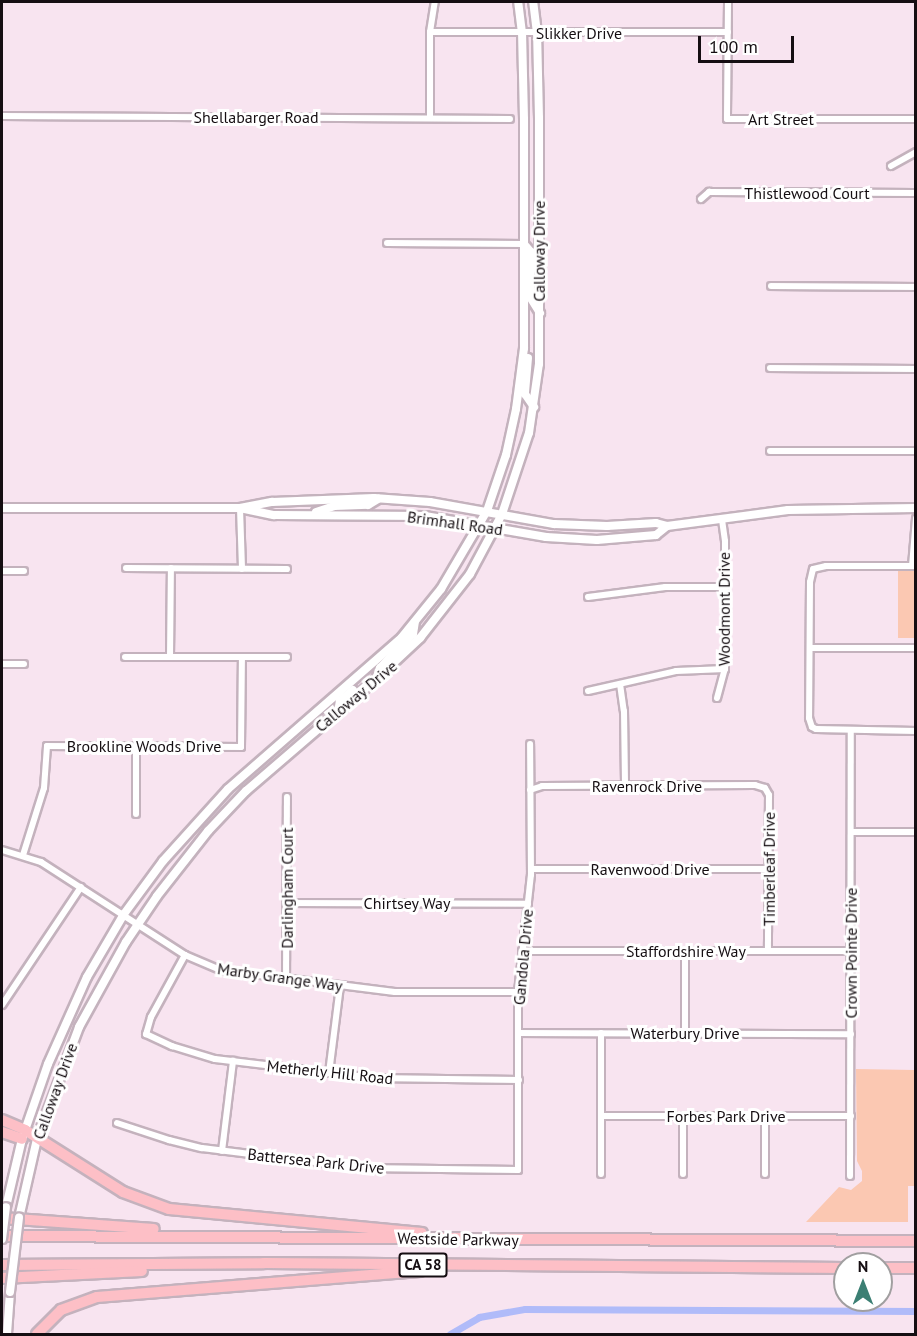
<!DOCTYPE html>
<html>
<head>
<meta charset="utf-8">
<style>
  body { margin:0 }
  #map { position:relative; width:917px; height:1336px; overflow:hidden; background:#f8e4f0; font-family:"PT Sans",sans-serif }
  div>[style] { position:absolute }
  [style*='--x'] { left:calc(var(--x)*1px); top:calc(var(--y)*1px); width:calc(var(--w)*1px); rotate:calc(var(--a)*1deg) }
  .green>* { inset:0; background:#fbc8b2; transform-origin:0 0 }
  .canal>* { height:7px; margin:-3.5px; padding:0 3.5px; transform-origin:3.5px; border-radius:3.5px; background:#b0bbf9 }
  .roads { filter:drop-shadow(2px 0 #c4b2bd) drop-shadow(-2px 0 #c4b2bd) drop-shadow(0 2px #c4b2bd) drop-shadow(0 -2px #c4b2bd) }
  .street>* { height:6px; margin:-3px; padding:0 3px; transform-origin:3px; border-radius:3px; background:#fff }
  .secondary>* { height:8px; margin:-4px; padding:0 4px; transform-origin:4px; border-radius:4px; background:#fff }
  .highway>* { height:10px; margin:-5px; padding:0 5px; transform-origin:5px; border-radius:5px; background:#fdbfc6 }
  .bridges { filter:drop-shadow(2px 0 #c4b2bd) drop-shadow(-2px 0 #c4b2bd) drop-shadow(0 2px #c4b2bd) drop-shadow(0 -2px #c4b2bd) }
  .secondary-bridge>* { height:8px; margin:-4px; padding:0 4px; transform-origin:4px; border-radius:4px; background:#fff }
  span { translate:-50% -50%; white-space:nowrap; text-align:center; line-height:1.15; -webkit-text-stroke:6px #fff; paint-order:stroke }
  .shield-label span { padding:2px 4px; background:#fff; border:2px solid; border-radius:4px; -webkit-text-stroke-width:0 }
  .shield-label { font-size:15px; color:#150e12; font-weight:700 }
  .street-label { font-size:16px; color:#150e12 }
  .frame { position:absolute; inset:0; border:3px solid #150e12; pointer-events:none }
  .north { position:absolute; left:833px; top:1252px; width:60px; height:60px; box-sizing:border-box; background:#fff; border:2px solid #a19fa0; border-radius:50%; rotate:0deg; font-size:16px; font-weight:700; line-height:24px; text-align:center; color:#150e12 }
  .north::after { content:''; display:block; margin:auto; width:21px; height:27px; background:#3b7f73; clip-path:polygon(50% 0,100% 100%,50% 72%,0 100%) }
  .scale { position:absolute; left:698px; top:36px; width:96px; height:27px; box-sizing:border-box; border:3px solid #150e12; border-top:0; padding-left:8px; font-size:18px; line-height:21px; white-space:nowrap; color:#150e12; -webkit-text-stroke:4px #fff; paint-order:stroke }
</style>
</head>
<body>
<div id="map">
  <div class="green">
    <div style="left:898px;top:571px;width:17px;height:67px"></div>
    <div style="clip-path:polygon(856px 1069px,915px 1070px,916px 1186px,908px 1186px,908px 1222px,806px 1222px,839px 1187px,851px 1190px,862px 1181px,862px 1171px,857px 1161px)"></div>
  </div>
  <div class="canal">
    <div style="--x:450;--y:1334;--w:34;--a:-30"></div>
    <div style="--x:479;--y:1317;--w:47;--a:-9.9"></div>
    <div style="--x:525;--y:1309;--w:391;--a:0.3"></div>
  </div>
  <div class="roads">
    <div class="street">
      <div style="--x:728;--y:2;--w:117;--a:90.5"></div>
      <div style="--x:727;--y:119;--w:189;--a:0"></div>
      <div style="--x:430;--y:32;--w:298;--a:0"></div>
      <div style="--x:2;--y:116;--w:508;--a:0.34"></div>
      <div style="--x:430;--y:118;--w:86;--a:-90"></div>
      <div style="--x:430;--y:32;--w:30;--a:-81"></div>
      <div style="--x:891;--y:166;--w:29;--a:-29"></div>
      <div style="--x:701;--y:199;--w:11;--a:-41"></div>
      <div style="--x:709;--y:192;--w:207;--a:0.3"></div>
      <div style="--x:387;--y:243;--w:137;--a:0.4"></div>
      <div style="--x:771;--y:286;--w:145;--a:0.4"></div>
      <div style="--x:770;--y:368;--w:146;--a:0.4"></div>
      <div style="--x:770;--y:451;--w:146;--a:0"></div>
      <div style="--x:240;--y:508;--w:61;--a:88.1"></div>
      <div style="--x:912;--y:566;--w:48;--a:-85.2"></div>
      <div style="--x:916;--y:566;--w:90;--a:180"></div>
      <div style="--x:826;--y:566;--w:13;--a:167"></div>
      <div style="--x:813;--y:569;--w:13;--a:103"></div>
      <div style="--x:810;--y:582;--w:136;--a:90.4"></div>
      <div style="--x:809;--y:718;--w:9;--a:72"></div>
      <div style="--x:812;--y:727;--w:4;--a:27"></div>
      <div style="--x:816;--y:729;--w:100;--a:1.1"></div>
      <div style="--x:126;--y:568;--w:161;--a:0.4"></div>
      <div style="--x:2;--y:571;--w:22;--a:0"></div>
      <div style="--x:588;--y:597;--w:78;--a:-7.4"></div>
      <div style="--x:665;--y:587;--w:60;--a:0"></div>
      <div style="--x:810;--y:648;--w:106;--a:0"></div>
      <div style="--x:125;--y:657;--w:162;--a:0"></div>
      <div style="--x:170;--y:657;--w:89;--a:-89.4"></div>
      <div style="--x:2;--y:664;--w:22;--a:0"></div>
      <div style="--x:620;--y:684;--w:27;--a:82"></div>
      <div style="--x:624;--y:711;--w:76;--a:89.2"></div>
      <div style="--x:588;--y:691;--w:90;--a:-12.8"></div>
      <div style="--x:676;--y:671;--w:49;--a:-2.3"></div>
      <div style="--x:717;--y:698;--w:30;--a:-75"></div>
      <div style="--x:725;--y:669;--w:128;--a:-90"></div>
      <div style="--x:725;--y:541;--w:22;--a:-98"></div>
      <div style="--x:530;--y:790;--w:13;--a:-18"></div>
      <div style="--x:542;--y:786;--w:213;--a:-0.3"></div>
      <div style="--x:755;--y:785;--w:10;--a:17"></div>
      <div style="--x:765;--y:788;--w:8;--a:60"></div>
      <div style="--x:769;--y:795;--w:156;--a:90.4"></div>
      <div style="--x:136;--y:814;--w:68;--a:-90"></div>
      <div style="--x:851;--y:832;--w:65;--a:0"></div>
      <div style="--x:2;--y:850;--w:41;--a:17.1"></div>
      <div style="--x:41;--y:862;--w:171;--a:32.9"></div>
      <div style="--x:185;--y:955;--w:39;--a:23"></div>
      <div style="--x:221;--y:970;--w:175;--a:7.2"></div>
      <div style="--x:395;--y:992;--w:123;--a:0"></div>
      <div style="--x:23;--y:855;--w:70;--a:-72.6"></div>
      <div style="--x:44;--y:788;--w:42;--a:-85.9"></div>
      <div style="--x:47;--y:746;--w:194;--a:0.3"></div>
      <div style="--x:241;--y:747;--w:90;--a:-89.4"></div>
      <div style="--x:531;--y:869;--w:238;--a:0"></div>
      <div style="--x:287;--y:903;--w:241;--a:0.2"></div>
      <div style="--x:522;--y:951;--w:329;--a:0"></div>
      <div style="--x:185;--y:955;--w:71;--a:118.7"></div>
      <div style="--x:151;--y:1017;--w:18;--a:106"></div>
      <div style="--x:146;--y:1034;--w:29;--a:25"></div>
      <div style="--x:172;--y:1046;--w:45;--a:16.8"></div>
      <div style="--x:215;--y:1059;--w:160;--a:6.8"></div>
      <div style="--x:374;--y:1078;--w:145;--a:0.8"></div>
      <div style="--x:286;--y:979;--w:182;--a:-89.7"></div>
      <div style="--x:2;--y:1005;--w:142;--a:-56.2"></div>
      <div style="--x:519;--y:1033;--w:332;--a:0.2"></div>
      <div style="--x:685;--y:1033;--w:82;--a:-90"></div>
      <div style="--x:329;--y:1073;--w:88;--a:-82.8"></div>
      <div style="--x:601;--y:1116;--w:250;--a:0"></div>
      <div style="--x:683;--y:1116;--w:58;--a:90"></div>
      <div style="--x:765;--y:1116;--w:58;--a:90"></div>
      <div style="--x:117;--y:1123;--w:55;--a:18.1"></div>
      <div style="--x:169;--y:1140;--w:34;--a:14"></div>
      <div style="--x:202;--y:1148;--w:162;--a:7.1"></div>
      <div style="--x:363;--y:1168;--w:155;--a:0.7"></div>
      <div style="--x:518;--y:1170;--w:178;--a:-90"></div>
      <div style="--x:518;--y:992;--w:118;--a:-83.7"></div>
      <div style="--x:531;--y:875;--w:131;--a:-90.4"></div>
      <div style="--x:222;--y:1151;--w:91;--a:-83"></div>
      <div style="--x:601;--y:1174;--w:141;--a:-90"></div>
      <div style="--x:850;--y:1176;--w:445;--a:-89.9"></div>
    </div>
    <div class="secondary">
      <div style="--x:524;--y:244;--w:11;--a:49"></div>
      <div style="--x:531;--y:252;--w:45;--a:91.3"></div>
      <div style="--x:530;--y:297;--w:19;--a:58"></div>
      <div style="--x:528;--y:358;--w:36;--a:95"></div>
      <div style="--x:525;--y:394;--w:16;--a:55"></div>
      <div style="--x:2;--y:508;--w:238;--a:0"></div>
      <div style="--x:240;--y:508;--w:35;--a:12"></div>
      <div style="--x:274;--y:515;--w:151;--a:0.4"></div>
      <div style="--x:425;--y:516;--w:123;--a:9.8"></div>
      <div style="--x:546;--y:537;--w:51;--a:3.4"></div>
      <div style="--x:597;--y:540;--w:59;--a:-4.8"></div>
      <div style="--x:656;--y:535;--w:14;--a:-39"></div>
      <div style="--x:240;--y:508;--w:33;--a:-11"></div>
      <div style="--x:272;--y:502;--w:102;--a:-2.2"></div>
      <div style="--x:374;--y:498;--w:56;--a:4.1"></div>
      <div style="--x:430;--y:502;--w:126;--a:10.1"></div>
      <div style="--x:554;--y:524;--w:53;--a:2.2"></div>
      <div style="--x:607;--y:526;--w:49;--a:-3.5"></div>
      <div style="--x:656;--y:523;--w:11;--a:15"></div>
      <div style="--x:667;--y:526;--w:122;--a:-7.5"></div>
      <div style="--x:788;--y:510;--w:128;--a:-0.9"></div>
      <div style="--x:316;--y:512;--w:19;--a:-18"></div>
      <div style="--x:334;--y:506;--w:34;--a:-2"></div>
      <div style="--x:368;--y:505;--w:12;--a:-31"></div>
      <div style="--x:376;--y:679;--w:12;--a:-70"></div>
      <div style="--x:380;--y:668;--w:47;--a:-45.9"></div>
      <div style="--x:413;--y:634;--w:12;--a:-81"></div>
      <div style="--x:338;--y:712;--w:11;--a:-80"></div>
      <div style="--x:340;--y:701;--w:17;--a:-40"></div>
      <div style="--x:6;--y:1207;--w:70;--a:-76.8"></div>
      <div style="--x:22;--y:1139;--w:79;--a:-70.9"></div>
      <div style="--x:48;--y:1064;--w:95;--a:-65.9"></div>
      <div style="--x:87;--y:977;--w:73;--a:-59.6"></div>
      <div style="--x:124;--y:914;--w:66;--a:-53.7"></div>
      <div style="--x:163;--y:861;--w:97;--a:-47.9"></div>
      <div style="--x:228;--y:789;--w:231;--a:-41.1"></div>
      <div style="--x:402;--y:637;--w:62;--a:-50.9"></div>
      <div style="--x:441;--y:589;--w:91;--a:-59.5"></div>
      <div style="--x:487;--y:511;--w:59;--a:-71.3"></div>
      <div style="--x:506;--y:455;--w:47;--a:-77.7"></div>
      <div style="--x:516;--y:409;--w:62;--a:-82.5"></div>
      <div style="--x:524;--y:348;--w:229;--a:-90"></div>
      <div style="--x:524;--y:119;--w:86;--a:-91.3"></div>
      <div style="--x:522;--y:33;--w:31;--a:-97"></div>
      <div style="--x:19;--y:1218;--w:81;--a:-77.2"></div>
      <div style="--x:37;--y:1139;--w:120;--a:-69.4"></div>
      <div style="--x:79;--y:1027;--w:97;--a:-61.1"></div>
      <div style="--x:126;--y:942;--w:55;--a:-56"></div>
      <div style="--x:157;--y:896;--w:83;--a:-51.9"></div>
      <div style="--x:208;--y:831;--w:55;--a:-46.5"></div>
      <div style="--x:246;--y:791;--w:170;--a:-40.7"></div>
      <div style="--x:375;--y:680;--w:62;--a:-43"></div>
      <div style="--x:420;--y:638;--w:81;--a:-52"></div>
      <div style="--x:470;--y:574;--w:68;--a:-61.9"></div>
      <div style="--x:502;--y:514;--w:85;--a:-71.6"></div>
      <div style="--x:529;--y:433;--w:70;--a:-81.8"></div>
      <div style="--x:539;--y:364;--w:246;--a:-90"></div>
      <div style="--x:539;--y:118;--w:85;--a:-91.3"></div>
      <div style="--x:537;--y:33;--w:31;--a:-97"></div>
      <div style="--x:7;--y:1334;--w:42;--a:-85.9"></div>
    </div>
    <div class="highway">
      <div style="--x:2;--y:1120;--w:25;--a:23"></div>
      <div style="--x:25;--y:1130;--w:116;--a:32.3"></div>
      <div style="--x:123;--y:1192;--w:49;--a:20.3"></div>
      <div style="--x:169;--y:1209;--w:254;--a:5.4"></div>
      <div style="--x:2;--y:1132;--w:21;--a:19"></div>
      <div style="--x:2;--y:1218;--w:152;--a:4.1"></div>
      <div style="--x:2;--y:1236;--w:914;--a:0.31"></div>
      <div style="--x:2;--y:1265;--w:262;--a:-0.4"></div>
      <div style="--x:264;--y:1263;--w:581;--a:0.49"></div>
      <div style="--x:881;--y:1268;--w:35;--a:0"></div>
      <div style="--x:2;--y:1278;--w:140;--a:-2.9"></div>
      <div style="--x:37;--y:1334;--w:34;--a:-45"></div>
      <div style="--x:61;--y:1310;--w:38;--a:-20"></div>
      <div style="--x:97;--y:1297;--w:324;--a:-4.6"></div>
    </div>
  </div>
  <div class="bridges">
    <div class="secondary-bridge">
      <div style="--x:2;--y:1239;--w:32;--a:-83"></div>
      <div style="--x:10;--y:1292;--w:75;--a:-83.1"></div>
    </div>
  </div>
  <div class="shield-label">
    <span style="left:423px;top:1265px">CA 58</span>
  </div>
  <div class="street-label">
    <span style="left:579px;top:33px">Slikker Drive</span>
    <span style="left:256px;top:117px">Shellabarger Road</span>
    <span style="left:781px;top:119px">Art Street</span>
    <span style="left:807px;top:193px">Thistlewood Court</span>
    <span style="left:539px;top:251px;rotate:-90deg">Calloway Drive</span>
    <span style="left:455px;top:523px;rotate:8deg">Brimhall Road</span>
    <span style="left:724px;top:609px;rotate:-90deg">Woodmont Drive</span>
    <span style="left:356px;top:696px;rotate:-40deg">Calloway Drive</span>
    <span style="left:144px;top:746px">Brookline Woods Drive</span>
    <span style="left:647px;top:786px">Ravenrock Drive</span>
    <span style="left:650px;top:869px">Ravenwood Drive</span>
    <span style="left:769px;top:869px;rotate:-90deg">Timberleaf Drive</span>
    <span style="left:287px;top:888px;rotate:-90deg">Darlingham Court</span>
    <span style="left:407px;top:903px">Chirtsey Way</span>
    <span style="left:686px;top:951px">Staffordshire Way</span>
    <span style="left:851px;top:953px;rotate:-90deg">Crown Pointe Drive</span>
    <span style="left:523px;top:957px;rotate:-85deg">Gandola Drive</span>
    <span style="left:280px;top:977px;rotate:8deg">Marby Grange Way</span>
    <span style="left:685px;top:1033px">Waterbury Drive</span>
    <span style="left:330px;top:1072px;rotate:6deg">Metherly Hill Road</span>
    <span style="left:55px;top:1091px;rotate:-70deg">Calloway Drive</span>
    <span style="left:726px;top:1116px">Forbes Park Drive</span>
    <span style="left:316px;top:1161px;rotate:6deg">Battersea Park Drive</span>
    <span style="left:458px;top:1239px;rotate:1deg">Westside Parkway</span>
  </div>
  <div class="frame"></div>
  <div class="north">N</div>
  <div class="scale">100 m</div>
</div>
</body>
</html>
